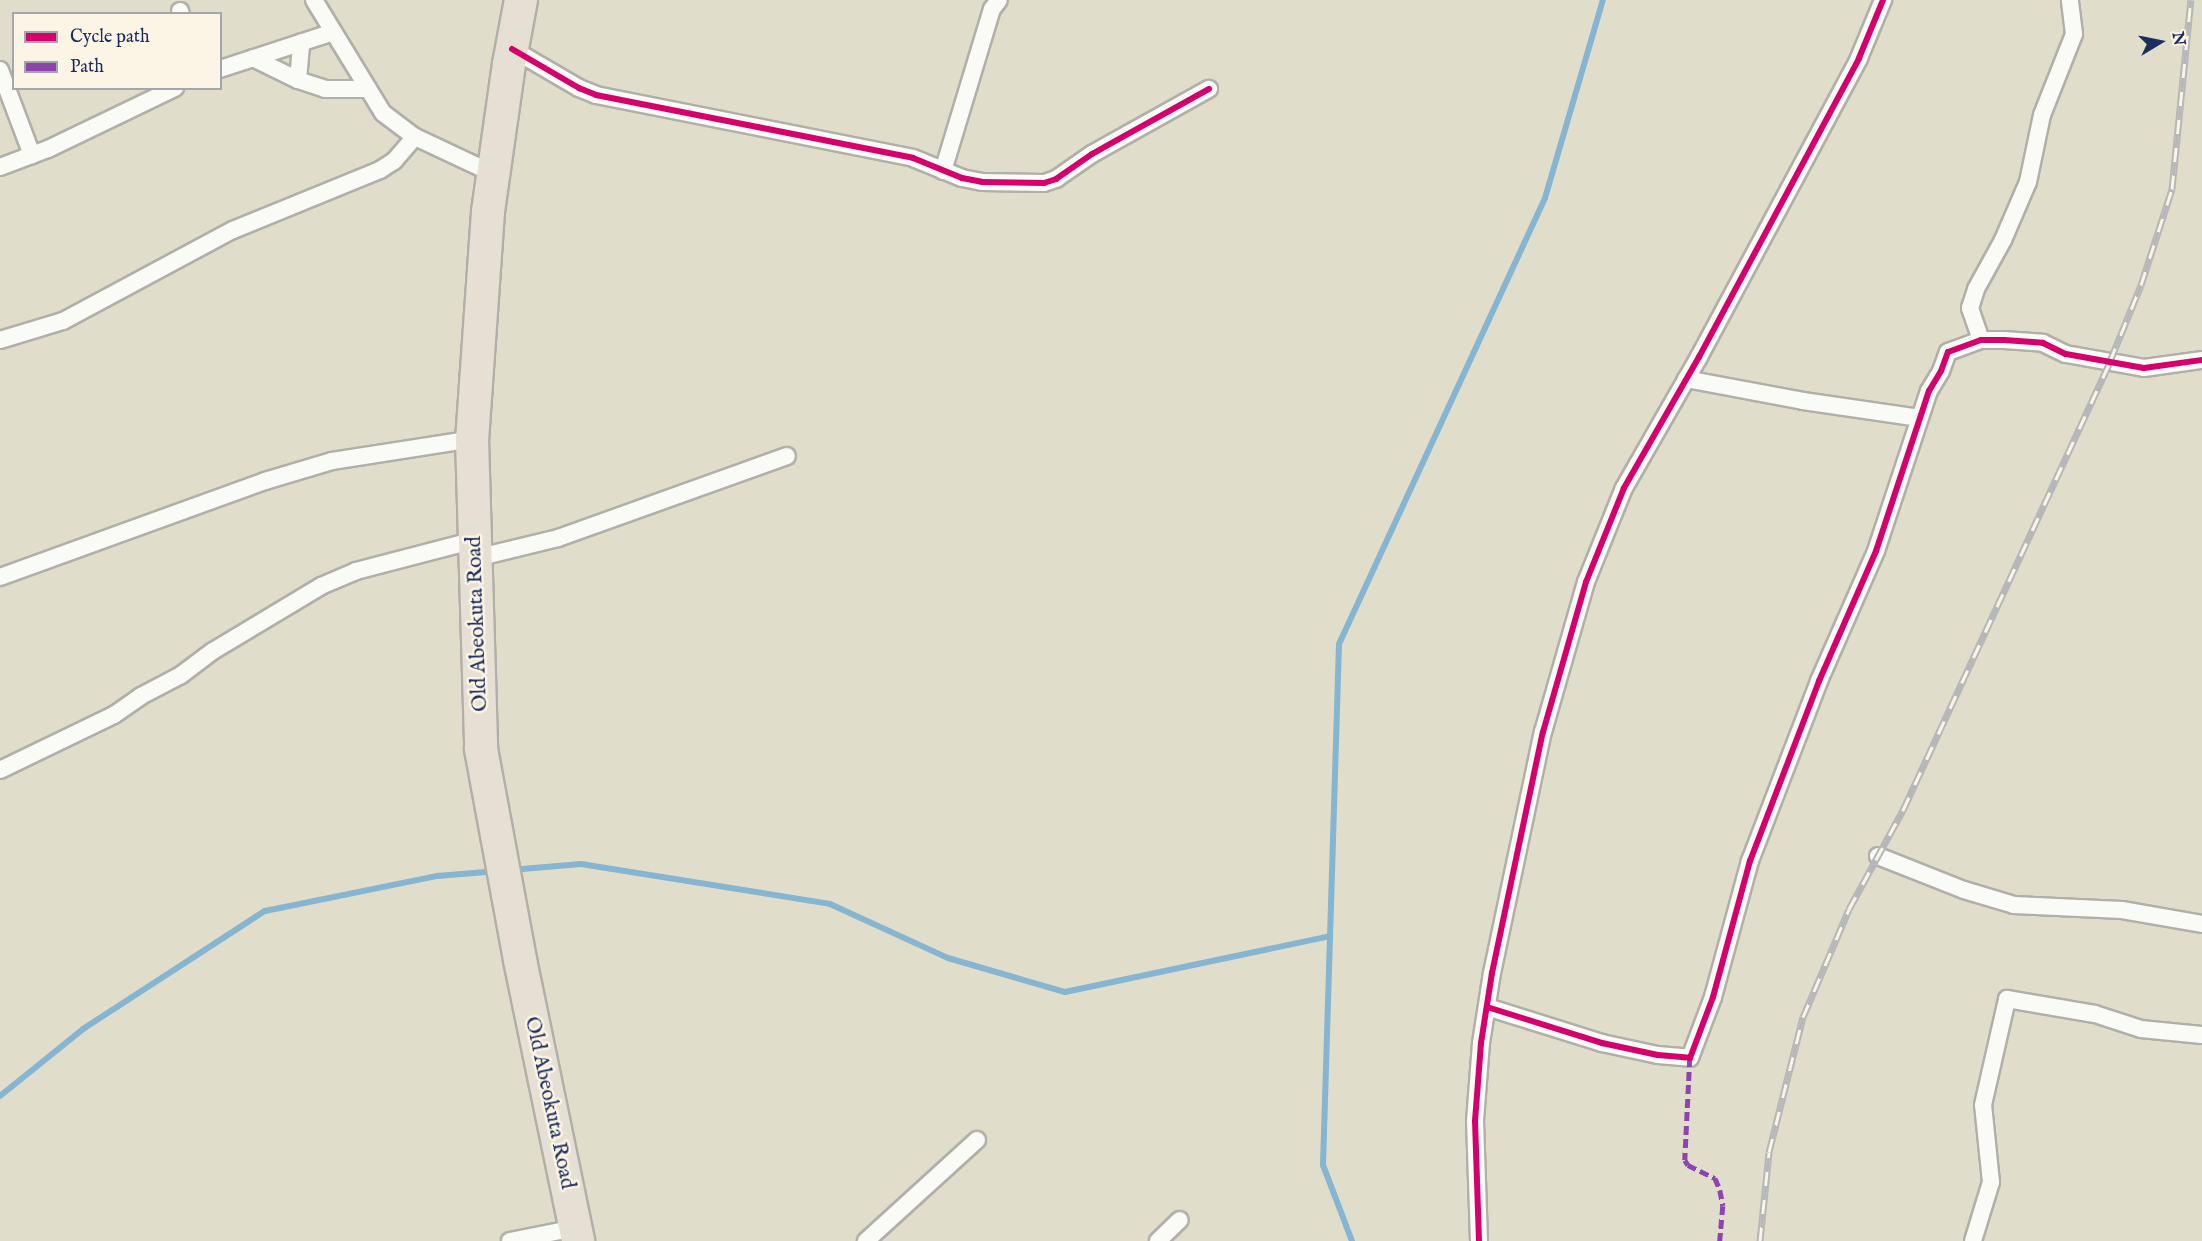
<!DOCTYPE html>
<html>
<head>
<meta charset="utf-8">
<style>
  body { margin:0 }
  #map { position:relative; width:2202px; height:1241px; overflow:hidden; background:#e1ddcb; font-family:"IM FELL English",serif }
  div>[style] { position:absolute }
  [style*='--x'] { left:calc(var(--x)*1px); top:calc(var(--y)*1px); width:calc(var(--w)*1px); rotate:calc(var(--a)*1deg) }
  .stream>* { height:6px; margin:-3px; padding:0 3px; transform-origin:3px; border-radius:3px; background:#85b5d1 }
  .roads { filter:drop-shadow(2px 0 #b0afa8) drop-shadow(-2px 0 #b0afa8) drop-shadow(0 2px #b0afa8) drop-shadow(0 -2px #b0afa8) }
  .street>* { height:16px; margin:-8px; padding:0 8px; transform-origin:8px; border-radius:8px; background:#fafaf7 }
  .highway>* { height:32px; margin:-16px; padding:0 16px; transform-origin:16px; border-radius:16px; background:#e5e0d3 }
  .rail>* { height:7px; margin-top:-3.5px; transform-origin:0; background:repeating-linear-gradient(90deg,#fcf5e5 0 14px,#b5b7b9 0 28px); box-sizing:border-box; border-block:2px solid #b5b7b9 }
  .quiet>* { height:4.5px; margin-top:-2.25px; transform-origin:0; background:repeating-linear-gradient(90deg,#8e44ad 0 9px,transparent 0 13.5px) }
  .cycleway>* { height:6px; margin:-3px; padding:0 3px; transform-origin:3px; border-radius:3px; background:#d6006c }
  span { translate:-50% -50%; white-space:nowrap; text-align:center; line-height:1.15; -webkit-text-stroke:5px #fcf5e5; paint-order:stroke }
  .street-label { font-size:21px; color:#1b2f5e }
  .legend { position:absolute; left:12px; top:12px; width:210px; height:78px; box-sizing:border-box; background:#fcf5e5; border:2px solid #a2a6af; margin:0; padding:8px 10px; list-style:none; font-size:18px; color:#1b2f5e }
  .legend li { display:flex; align-items:center; gap:12px; height:30px }
  .legend b { width:30px; border:2px solid #a2a6af }
  .north { position:absolute; left:2130px; top:12px; width:60px; height:60px; -webkit-text-stroke:4px #fcf5e5; paint-order:stroke; rotate:80deg; font-size:16px; font-weight:700; line-height:24px; text-align:center; color:#1b2f5e }
  .north::after { content:''; display:block; margin:auto; width:21px; height:27px; background:#1b2f5e; clip-path:polygon(50% 0,100% 100%,50% 72%,0 100%) }
</style>
</head>
<body>
<div id="map">
  <div class="stream">
    <div style="--x:522;--y:869;--w:59;--a:-4.8"></div>
    <div style="--x:581;--y:864;--w:252;--a:9.1"></div>
    <div style="--x:830;--y:904;--w:130;--a:24.6"></div>
    <div style="--x:948;--y:958;--w:122;--a:16.2"></div>
    <div style="--x:1065;--y:992;--w:271;--a:-11.9"></div>
    <div style="--x:0;--y:1096;--w:107;--a:-38.9"></div>
    <div style="--x:83;--y:1029;--w:217;--a:-33"></div>
    <div style="--x:265;--y:911;--w:176;--a:-11.5"></div>
    <div style="--x:437;--y:876;--w:49;--a:-4.7"></div>
    <div style="--x:1352;--y:1241;--w:81;--a:-110.9"></div>
    <div style="--x:1323;--y:1165;--w:521;--a:-88.24"></div>
    <div style="--x:1339;--y:644;--w:491;--a:-65.2"></div>
    <div style="--x:1545;--y:198;--w:206;--a:-73.7"></div>
  </div>
  <div class="roads">
    <div class="street">
      <div style="--x:314;--y:0;--w:132;--a:58.6"></div>
      <div style="--x:383;--y:113;--w:40;--a:37"></div>
      <div style="--x:415;--y:137;--w:87;--a:25.1"></div>
      <div style="--x:180;--y:11;--w:3;--a:72"></div>
      <div style="--x:512;--y:49;--w:78;--a:30.2"></div>
      <div style="--x:579;--y:88;--w:18;--a:22"></div>
      <div style="--x:596;--y:95;--w:323;--a:11.2"></div>
      <div style="--x:913;--y:158;--w:53;--a:22.2"></div>
      <div style="--x:962;--y:178;--w:20;--a:11"></div>
      <div style="--x:982;--y:182;--w:62;--a:0.9"></div>
      <div style="--x:1044;--y:183;--w:13;--a:-18"></div>
      <div style="--x:1056;--y:179;--w:44;--a:-34.8"></div>
      <div style="--x:1092;--y:154;--w:134;--a:-29.1"></div>
      <div style="--x:253;--y:58;--w:50;--a:26.1"></div>
      <div style="--x:298;--y:80;--w:28;--a:18"></div>
      <div style="--x:325;--y:89;--w:43;--a:0"></div>
      <div style="--x:220;--y:69;--w:119;--a:-18.1"></div>
      <div style="--x:0;--y:70;--w:91;--a:69.4"></div>
      <div style="--x:298;--y:80;--w:38;--a:-85"></div>
      <div style="--x:0;--y:167;--w:51;--a:-20.6"></div>
      <div style="--x:48;--y:149;--w:141;--a:-25.7"></div>
      <div style="--x:943;--y:171;--w:169;--a:-73.2"></div>
      <div style="--x:992;--y:9;--w:11;--a:-52"></div>
      <div style="--x:0;--y:340;--w:66;--a:-16.8"></div>
      <div style="--x:63;--y:321;--w:193;--a:-28.2"></div>
      <div style="--x:233;--y:230;--w:159;--a:-22.2"></div>
      <div style="--x:380;--y:170;--w:17;--a:-33"></div>
      <div style="--x:394;--y:161;--w:32;--a:-49"></div>
      <div style="--x:1981;--y:340;--w:34;--a:-109"></div>
      <div style="--x:1970;--y:308;--w:20;--a:-72"></div>
      <div style="--x:1976;--y:289;--w:56;--a:-61.1"></div>
      <div style="--x:2003;--y:240;--w:63;--a:-66.7"></div>
      <div style="--x:2028;--y:182;--w:68;--a:-78.2"></div>
      <div style="--x:2042;--y:115;--w:87;--a:-68.4"></div>
      <div style="--x:2074;--y:34;--w:34;--a:-97"></div>
      <div style="--x:1686;--y:379;--w:119;--a:10.6"></div>
      <div style="--x:1803;--y:401;--w:118;--a:8.3"></div>
      <div style="--x:476;--y:558;--w:84;--a:-13.7"></div>
      <div style="--x:558;--y:538;--w:243;--a:-19.7"></div>
      <div style="--x:0;--y:577;--w:282;--a:-19.9"></div>
      <div style="--x:265;--y:481;--w:70;--a:-16.6"></div>
      <div style="--x:332;--y:461;--w:142;--a:-8.9"></div>
      <div style="--x:0;--y:770;--w:127;--a:-25.8"></div>
      <div style="--x:114;--y:715;--w:33;--a:-35"></div>
      <div style="--x:141;--y:696;--w:45;--a:-27.7"></div>
      <div style="--x:181;--y:675;--w:40;--a:-37"></div>
      <div style="--x:213;--y:651;--w:126;--a:-31"></div>
      <div style="--x:321;--y:586;--w:38;--a:-23"></div>
      <div style="--x:356;--y:571;--w:123;--a:-14.6"></div>
      <div style="--x:1878;--y:856;--w:92;--a:21.6"></div>
      <div style="--x:1964;--y:890;--w:52;--a:16.7"></div>
      <div style="--x:2014;--y:905;--w:108;--a:2.7"></div>
      <div style="--x:2122;--y:910;--w:81;--a:9.9"></div>
      <div style="--x:1487;--y:1007;--w:121;--a:17.4"></div>
      <div style="--x:1602;--y:1043;--w:57;--a:12.1"></div>
      <div style="--x:1658;--y:1055;--w:32;--a:5"></div>
      <div style="--x:1690;--y:1058;--w:65;--a:-69.3"></div>
      <div style="--x:1713;--y:997;--w:141;--a:-74.8"></div>
      <div style="--x:1750;--y:861;--w:193;--a:-69"></div>
      <div style="--x:1819;--y:681;--w:142;--a:-66.3"></div>
      <div style="--x:1876;--y:551;--w:169;--a:-71.7"></div>
      <div style="--x:1929;--y:391;--w:23;--a:-59"></div>
      <div style="--x:1941;--y:371;--w:20;--a:-70"></div>
      <div style="--x:1948;--y:352;--w:35;--a:-20"></div>
      <div style="--x:1981;--y:340;--w:23;--a:0"></div>
      <div style="--x:2004;--y:340;--w:39;--a:4"></div>
      <div style="--x:2043;--y:343;--w:25;--a:26"></div>
      <div style="--x:2066;--y:354;--w:79;--a:10.2"></div>
      <div style="--x:2144;--y:368;--w:59;--a:-7.9"></div>
      <div style="--x:510;--y:1241;--w:66;--a:-11.3"></div>
      <div style="--x:866;--y:1241;--w:150;--a:-42.3"></div>
      <div style="--x:1158;--y:1241;--w:30;--a:-44"></div>
      <div style="--x:1479;--y:1241;--w:120;--a:-91.9"></div>
      <div style="--x:1475;--y:1121;--w:78;--a:-85.6"></div>
      <div style="--x:1481;--y:1043;--w:71;--a:-81.1"></div>
      <div style="--x:1492;--y:973;--w:246;--a:-78.1"></div>
      <div style="--x:1543;--y:732;--w:156;--a:-74"></div>
      <div style="--x:1586;--y:582;--w:101;--a:-68"></div>
      <div style="--x:1624;--y:488;--w:151;--a:-60.2"></div>
      <div style="--x:1699;--y:357;--w:339;--a:-61.8"></div>
      <div style="--x:1859;--y:58;--w:63;--a:-67.5"></div>
      <div style="--x:1973;--y:1241;--w:62;--a:-73"></div>
      <div style="--x:1991;--y:1182;--w:77;--a:-95.9"></div>
      <div style="--x:1983;--y:1105;--w:109;--a:-77.2"></div>
      <div style="--x:2007;--y:999;--w:89;--a:9.7"></div>
      <div style="--x:2095;--y:1014;--w:48;--a:18.1"></div>
      <div style="--x:2141;--y:1029;--w:61;--a:5.6"></div>
    </div>
    <div class="highway">
      <div style="--x:521;--y:0;--w:65;--a:100.6"></div>
      <div style="--x:509;--y:64;--w:149;--a:98.1"></div>
      <div style="--x:488;--y:212;--w:228;--a:94"></div>
      <div style="--x:472;--y:439;--w:310;--a:88.3"></div>
      <div style="--x:481;--y:749;--w:215;--a:79.5"></div>
      <div style="--x:520;--y:960;--w:287;--a:78.3"></div>
    </div>
  </div>
  <div class="rail">
    <div style="--x:1760;--y:1241;--w:89;--a:-84.2"></div>
    <div style="--x:1769;--y:1152;--w:139;--a:-75.9"></div>
    <div style="--x:1803;--y:1017;--w:117;--a:-66.9"></div>
    <div style="--x:1849;--y:909;--w:113;--a:-61.4"></div>
    <div style="--x:1903;--y:810;--w:494;--a:-65.2"></div>
    <div style="--x:2110;--y:361;--w:82;--a:-67.8"></div>
    <div style="--x:2141;--y:285;--w:101;--a:-72.1"></div>
    <div style="--x:2172;--y:189;--w:190;--a:-84.3"></div>
  </div>
  <div class="quiet">
    <div style="--x:1690;--y:1058;--w:102;--a:92.8"></div>
    <div style="--x:1685;--y:1160;--w:6;--a:59"></div>
    <div style="--x:1688;--y:1165;--w:30;--a:26"></div>
    <div style="--x:1715;--y:1178;--w:13;--a:67"></div>
    <div style="--x:1720;--y:1190;--w:16;--a:79"></div>
    <div style="--x:1723;--y:1206;--w:35;--a:95"></div>
  </div>
  <div class="cycleway">
    <div style="--x:512;--y:49;--w:78;--a:30.2"></div>
    <div style="--x:579;--y:88;--w:18;--a:22"></div>
    <div style="--x:596;--y:95;--w:323;--a:11.2"></div>
    <div style="--x:913;--y:158;--w:53;--a:22.2"></div>
    <div style="--x:962;--y:178;--w:20;--a:11"></div>
    <div style="--x:982;--y:182;--w:62;--a:0.9"></div>
    <div style="--x:1044;--y:183;--w:13;--a:-18"></div>
    <div style="--x:1056;--y:179;--w:44;--a:-34.8"></div>
    <div style="--x:1092;--y:154;--w:134;--a:-29.1"></div>
    <div style="--x:1487;--y:1007;--w:121;--a:17.4"></div>
    <div style="--x:1602;--y:1043;--w:57;--a:12.1"></div>
    <div style="--x:1658;--y:1055;--w:32;--a:5"></div>
    <div style="--x:1690;--y:1058;--w:65;--a:-69.3"></div>
    <div style="--x:1713;--y:997;--w:141;--a:-74.8"></div>
    <div style="--x:1750;--y:861;--w:193;--a:-69"></div>
    <div style="--x:1819;--y:681;--w:142;--a:-66.3"></div>
    <div style="--x:1876;--y:551;--w:169;--a:-71.7"></div>
    <div style="--x:1929;--y:391;--w:23;--a:-59"></div>
    <div style="--x:1941;--y:371;--w:20;--a:-70"></div>
    <div style="--x:1948;--y:352;--w:35;--a:-20"></div>
    <div style="--x:1981;--y:340;--w:23;--a:0"></div>
    <div style="--x:2004;--y:340;--w:39;--a:4"></div>
    <div style="--x:2043;--y:343;--w:25;--a:26"></div>
    <div style="--x:2066;--y:354;--w:79;--a:10.2"></div>
    <div style="--x:2144;--y:368;--w:59;--a:-7.9"></div>
    <div style="--x:1479;--y:1241;--w:120;--a:-91.9"></div>
    <div style="--x:1475;--y:1121;--w:78;--a:-85.6"></div>
    <div style="--x:1481;--y:1043;--w:71;--a:-81.1"></div>
    <div style="--x:1492;--y:973;--w:246;--a:-78.1"></div>
    <div style="--x:1543;--y:732;--w:156;--a:-74"></div>
    <div style="--x:1586;--y:582;--w:101;--a:-68"></div>
    <div style="--x:1624;--y:488;--w:151;--a:-60.2"></div>
    <div style="--x:1699;--y:357;--w:339;--a:-61.8"></div>
    <div style="--x:1859;--y:58;--w:63;--a:-67.5"></div>
  </div>
  <div class="street-label">
    <span style="left:478px;top:624px;rotate:-92deg">Old Abeokuta Road</span>
    <span style="left:549px;top:1103px;rotate:78deg">Old Abeokuta Road</span>
  </div>
  <ul class="legend">
  <li><b style="height:8px;background:#d6006c"></b>Cycle path</li>
  <li><b style="height:8px;background:#8e44ad"></b>Path</li>
  </ul>
  <div class="north">N</div>
</div>
</body>
</html>
